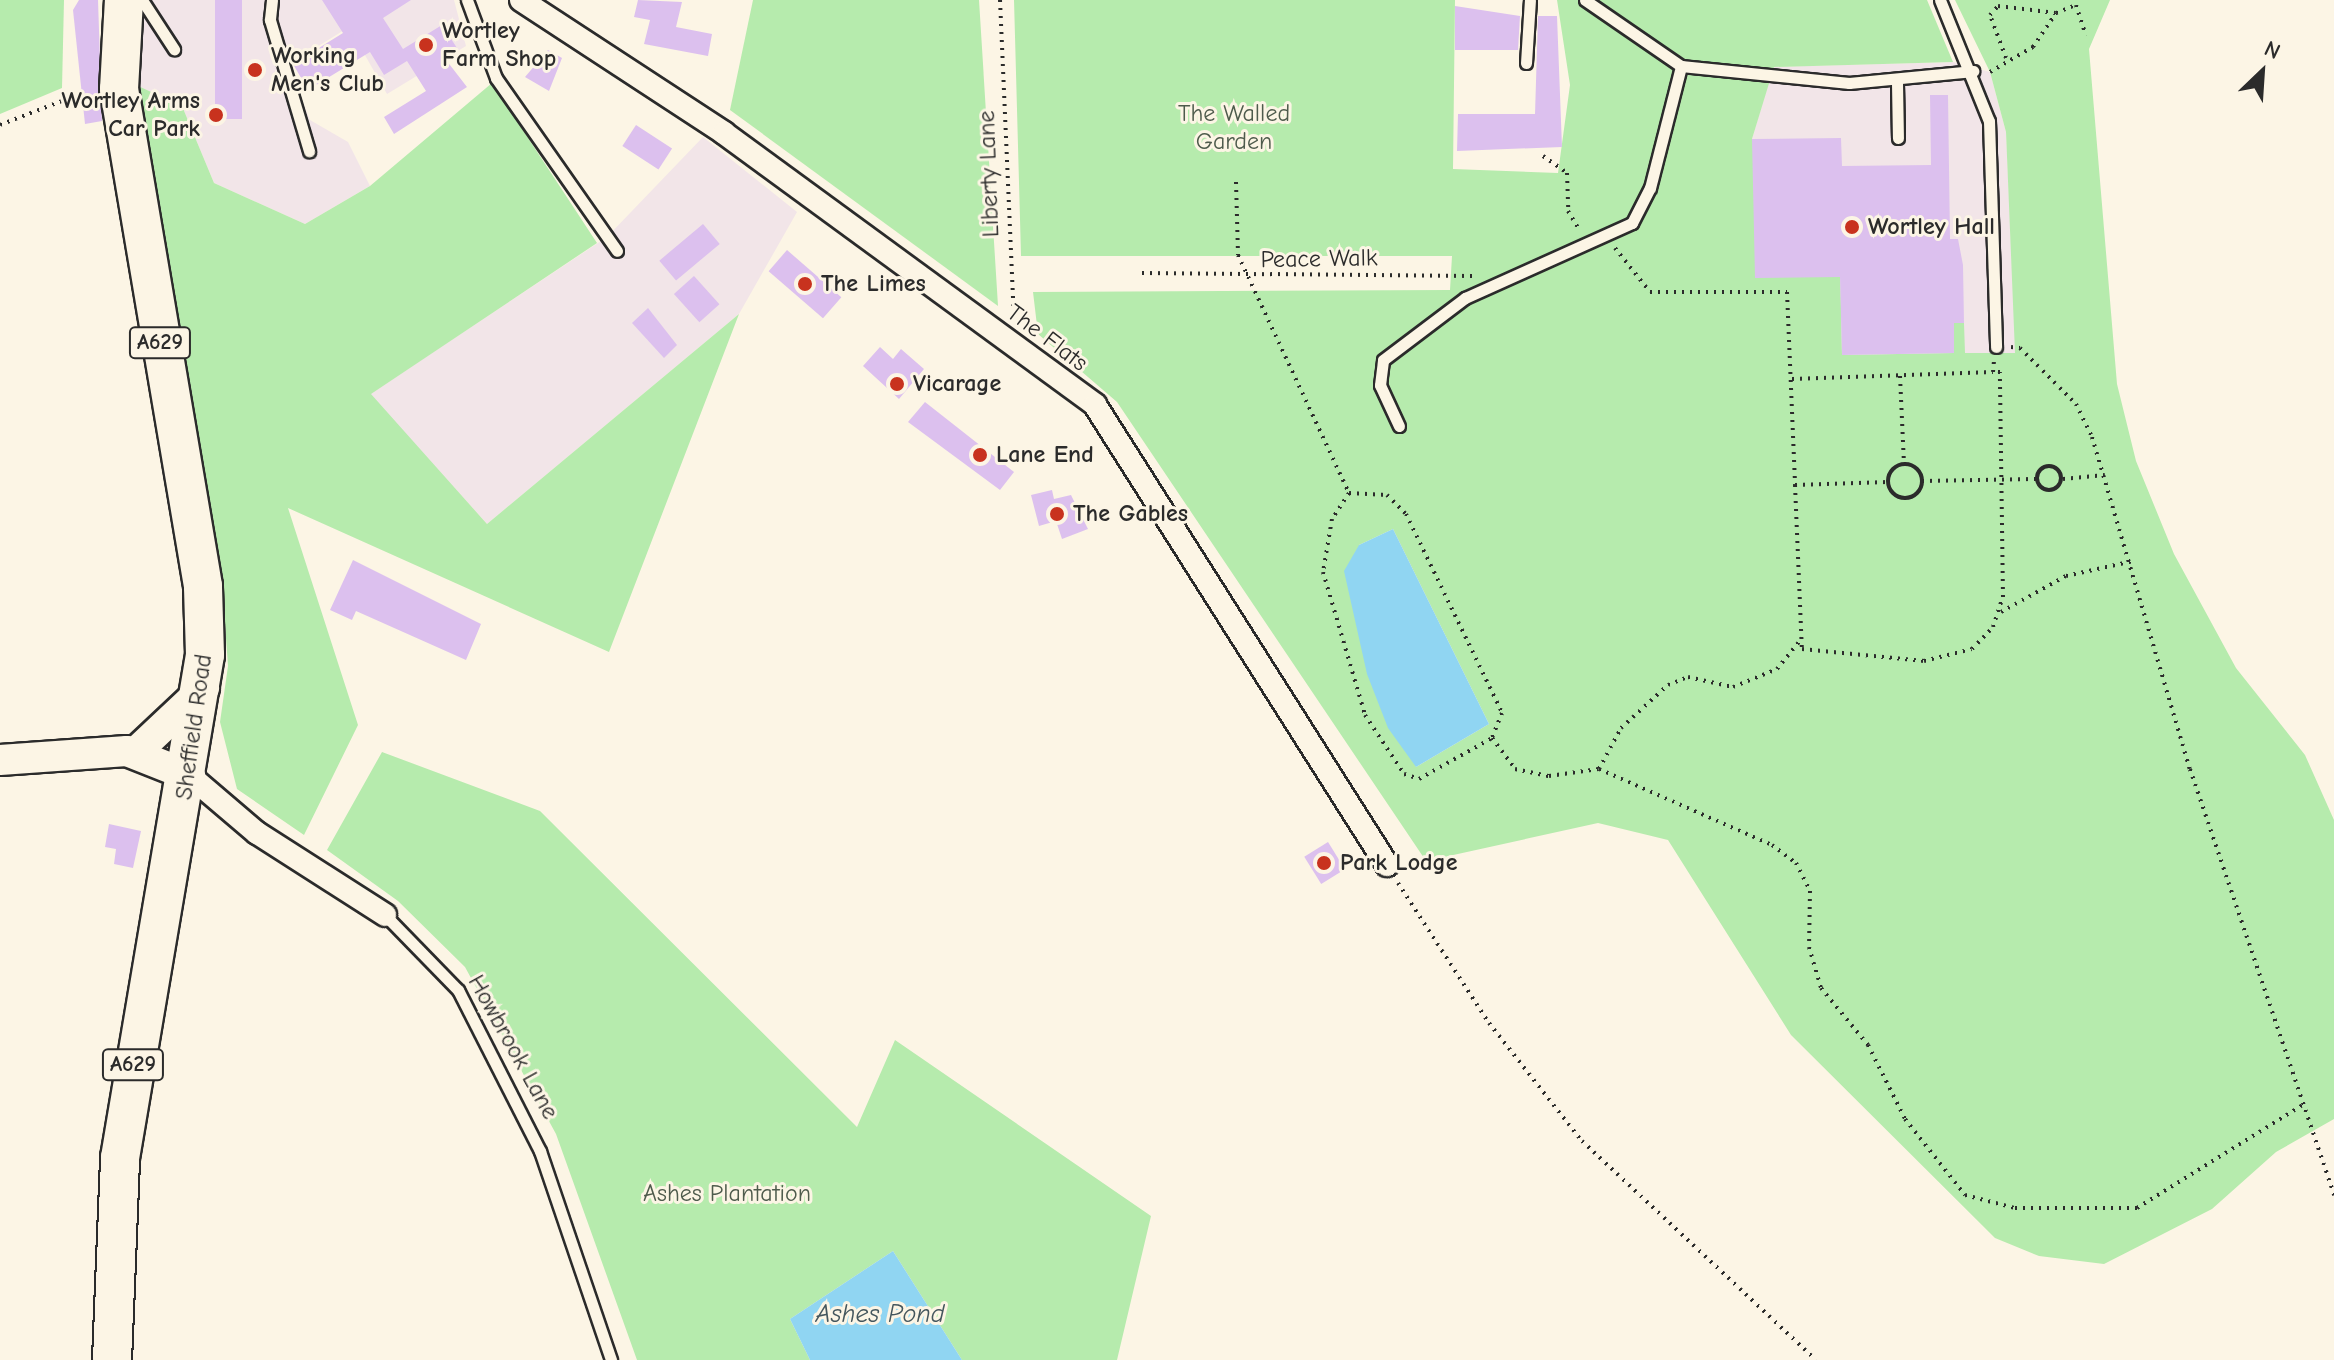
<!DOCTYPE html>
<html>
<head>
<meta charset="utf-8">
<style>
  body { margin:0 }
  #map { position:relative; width:2334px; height:1360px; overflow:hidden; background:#fcf5e5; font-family:"Comic Neue",sans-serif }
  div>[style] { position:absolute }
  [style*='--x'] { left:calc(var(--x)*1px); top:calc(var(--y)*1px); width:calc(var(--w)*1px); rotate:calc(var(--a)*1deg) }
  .built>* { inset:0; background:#f2e5e8 }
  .green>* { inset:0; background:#b6ebad }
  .water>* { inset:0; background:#90d5f2 }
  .building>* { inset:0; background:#dcc0ee; transform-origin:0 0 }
  .path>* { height:4px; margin-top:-2px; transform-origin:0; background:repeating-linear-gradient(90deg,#2b2b2b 0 2px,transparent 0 8px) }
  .path>.ring { margin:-2px; padding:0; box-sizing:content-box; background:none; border:4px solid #2b2b2b; border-radius:50% }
  .roads { filter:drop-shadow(2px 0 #2b2b2b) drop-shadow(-2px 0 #2b2b2b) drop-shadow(0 2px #2b2b2b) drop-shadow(0 -2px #2b2b2b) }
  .lane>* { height:11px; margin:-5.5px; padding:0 5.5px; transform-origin:5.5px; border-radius:5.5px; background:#fcf5e5 }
  .street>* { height:22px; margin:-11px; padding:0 11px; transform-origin:11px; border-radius:11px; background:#fcf5e5 }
  .secondary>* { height:30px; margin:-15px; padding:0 15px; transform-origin:15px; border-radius:15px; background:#fcf5e5 }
  .highway>* { height:38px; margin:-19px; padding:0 19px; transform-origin:19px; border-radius:19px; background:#fcf5e5 }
  .dots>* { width:22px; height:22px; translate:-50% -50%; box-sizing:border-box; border:4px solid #fcf5e5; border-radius:50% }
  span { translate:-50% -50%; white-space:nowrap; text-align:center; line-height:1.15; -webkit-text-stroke:6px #fcf5e5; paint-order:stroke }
  .shield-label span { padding:2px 6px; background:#fcf5e5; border:2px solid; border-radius:6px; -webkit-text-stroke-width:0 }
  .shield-label { font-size:22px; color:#2b2b2b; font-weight:700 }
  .poi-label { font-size:24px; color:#2b2b2b; font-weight:700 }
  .left { translate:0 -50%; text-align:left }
  .right { translate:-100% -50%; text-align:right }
  .park-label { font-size:24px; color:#4e5b4c }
  .street-label { font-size:24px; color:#2b2b2b }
  .water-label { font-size:26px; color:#44565d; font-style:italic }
  .north { position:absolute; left:2222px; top:32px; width:80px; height:80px; -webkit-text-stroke:6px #fcf5e5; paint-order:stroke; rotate:25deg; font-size:22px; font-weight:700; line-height:32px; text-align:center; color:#2b2b2b }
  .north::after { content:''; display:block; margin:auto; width:28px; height:36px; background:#2b2b2b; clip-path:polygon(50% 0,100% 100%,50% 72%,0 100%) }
</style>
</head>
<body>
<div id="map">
  <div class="built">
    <div style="clip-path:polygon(141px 0,454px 0,466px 46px,387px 94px,349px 27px,288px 65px,310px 120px,348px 142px,370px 186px,305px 224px,214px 183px,182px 106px,136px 85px)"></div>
    <div style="clip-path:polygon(1953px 62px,1990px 72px,2006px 132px,2016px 353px,1842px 355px,1840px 259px,1828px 277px,1755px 278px,1752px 139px,1773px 67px)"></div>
    <div style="clip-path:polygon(703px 137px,797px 212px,739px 314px,487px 524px,370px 394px,607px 237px)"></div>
  </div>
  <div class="green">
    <div style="clip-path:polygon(0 0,64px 0,62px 88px,0 114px)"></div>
    <div style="clip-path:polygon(753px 0,979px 0,998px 306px,730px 110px)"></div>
    <div style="clip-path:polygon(evenodd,1014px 0,1455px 0,1453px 169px,1558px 173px,1570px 85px,1557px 0,1927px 0,1953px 62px,1774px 67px,1752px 139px,1840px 259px,1842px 355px,1954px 353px,1954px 323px,1964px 323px,1965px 353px,2015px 353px,2006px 132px,1990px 72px,1955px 0,2110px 0,2089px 49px,2117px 384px,2136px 461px,2174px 554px,2236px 668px,2305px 755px,2334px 820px,2334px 1119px,2276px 1152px,2212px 1209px,2104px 1264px,2039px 1256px,1995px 1238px,1791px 1035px,1668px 840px,1598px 823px,1426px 861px,1117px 402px,1038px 334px,1033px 292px,1450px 290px,1452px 256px,1021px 256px,1014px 0,1393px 529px,1489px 724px,1416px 767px,1359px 545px,1393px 529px)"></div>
    <div style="clip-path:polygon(492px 83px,597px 243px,371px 394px,487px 524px,739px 314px,609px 652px,288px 508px,358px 725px,304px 835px,237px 789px,220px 722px,228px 666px,221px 568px,136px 85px,182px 106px,214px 183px,305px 224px,370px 186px)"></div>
    <div style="clip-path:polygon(382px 752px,540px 811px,857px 1127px,895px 1040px,1151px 1216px,1117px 1360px,962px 1360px,893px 1251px,790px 1319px,810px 1360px,637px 1360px,556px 1134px,465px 967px,398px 901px,327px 850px)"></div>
  </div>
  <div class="water">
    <div style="clip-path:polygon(1393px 529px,1489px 724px,1416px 767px,1388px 728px,1367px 674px,1344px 571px,1359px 545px)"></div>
    <div style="clip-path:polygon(893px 1251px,962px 1360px,810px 1360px,790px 1319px)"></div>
  </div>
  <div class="building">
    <div style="clip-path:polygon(79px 0,98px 0,102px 121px,85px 124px,73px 10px)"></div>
    <div style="left:215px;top:0;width:27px;height:119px"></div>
    <div style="clip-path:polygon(322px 0,411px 0,383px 18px,403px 49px,442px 25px,457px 48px,443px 56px,467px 87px,394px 134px,384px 117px,426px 91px,407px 61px,384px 75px,370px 52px,308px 90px,293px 64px,343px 33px)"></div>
    <div style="clip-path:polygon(638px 0,682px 2px,676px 27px,712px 34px,708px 56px,644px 44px,650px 20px,634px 17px)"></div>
    <div style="clip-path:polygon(1455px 6px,1520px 16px,1518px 50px,1455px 50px)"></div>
    <div style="clip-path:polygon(1538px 16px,1557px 16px,1562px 147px,1457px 151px,1458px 114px,1535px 114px)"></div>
    <div style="clip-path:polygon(548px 50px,562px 58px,549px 91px,525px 77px)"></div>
    <div style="clip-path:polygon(1930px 95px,1948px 95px,1950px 239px,1958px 239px,1963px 265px,1964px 323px,1954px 323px,1954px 353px,1842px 355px,1840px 277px,1755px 278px,1752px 139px,1841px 138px,1842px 166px,1931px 165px)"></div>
    <div style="left:636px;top:125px;width:43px;height:25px;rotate:33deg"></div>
    <div style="left:703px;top:224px;width:26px;height:57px;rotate:50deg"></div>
    <div style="left:787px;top:250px;width:72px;height:28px;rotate:41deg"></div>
    <div style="left:694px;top:276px;width:38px;height:27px;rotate:48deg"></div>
    <div style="clip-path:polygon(648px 308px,677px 345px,664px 358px,632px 323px)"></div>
    <div style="clip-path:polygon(880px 347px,893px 359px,901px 349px,924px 369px,899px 399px,863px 366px)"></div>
    <div style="clip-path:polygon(925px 402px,1014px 472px,1000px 490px,908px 422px)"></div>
    <div style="clip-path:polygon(1052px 490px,1054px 499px,1071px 495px,1088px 529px,1062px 539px,1056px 521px,1039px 526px,1031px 495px)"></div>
    <div style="clip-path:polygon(353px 560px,481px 624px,466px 660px,356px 611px,352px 620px,330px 610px)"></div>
    <div style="clip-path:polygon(109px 824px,141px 831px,133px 868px,114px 864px,116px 849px,105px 847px)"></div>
    <div style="left:1328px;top:842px;width:32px;height:28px;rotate:58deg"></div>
  </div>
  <div class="path">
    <div style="--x:1000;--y:0;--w:317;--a:87.5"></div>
    <div style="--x:2006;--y:58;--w:46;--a:-110.4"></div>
    <div style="--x:1990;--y:15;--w:12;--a:-48"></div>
    <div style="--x:1998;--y:6;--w:58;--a:6.9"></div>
    <div style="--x:1990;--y:72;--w:50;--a:-30.2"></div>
    <div style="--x:2033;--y:47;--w:41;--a:-55.9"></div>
    <div style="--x:2056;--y:13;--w:22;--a:-22"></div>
    <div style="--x:2076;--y:5;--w:32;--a:72"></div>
    <div style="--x:0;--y:125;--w:86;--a:-21.2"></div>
    <div style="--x:1543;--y:156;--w:29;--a:35"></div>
    <div style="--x:1567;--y:173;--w:38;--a:88"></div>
    <div style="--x:1568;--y:211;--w:23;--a:59"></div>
    <div style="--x:1236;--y:182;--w:73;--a:88.4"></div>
    <div style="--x:1238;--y:255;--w:263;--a:65"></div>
    <div style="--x:1349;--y:493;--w:31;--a:123"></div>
    <div style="--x:1332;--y:519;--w:54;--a:99.6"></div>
    <div style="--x:1323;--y:572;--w:149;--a:73.6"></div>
    <div style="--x:1365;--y:715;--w:71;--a:56.5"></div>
    <div style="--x:1404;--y:774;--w:16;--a:18"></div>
    <div style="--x:1419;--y:779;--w:84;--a:-29.3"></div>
    <div style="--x:1492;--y:738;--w:39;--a:53"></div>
    <div style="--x:1515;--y:769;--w:35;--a:12"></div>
    <div style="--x:1549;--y:776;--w:50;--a:-8"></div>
    <div style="--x:1599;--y:769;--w:189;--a:23.7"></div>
    <div style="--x:1772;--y:845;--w:30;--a:37"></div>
    <div style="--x:1796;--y:863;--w:31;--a:63"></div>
    <div style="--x:1810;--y:891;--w:56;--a:91"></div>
    <div style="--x:1809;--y:947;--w:43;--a:73.7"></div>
    <div style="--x:1821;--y:988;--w:74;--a:50.5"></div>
    <div style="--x:1868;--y:1045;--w:83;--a:63.4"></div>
    <div style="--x:1905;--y:1119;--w:97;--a:51.7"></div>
    <div style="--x:1965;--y:1195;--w:52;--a:14.6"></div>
    <div style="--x:2015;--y:1208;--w:122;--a:0"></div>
    <div style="--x:2137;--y:1208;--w:199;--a:-31.9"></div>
    <div style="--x:1615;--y:248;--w:56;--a:51.5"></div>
    <div style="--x:1650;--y:292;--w:137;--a:0"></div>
    <div style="--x:1787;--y:292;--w:193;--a:87.6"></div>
    <div style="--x:1795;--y:485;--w:93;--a:-1.8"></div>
    <div style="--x:1142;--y:273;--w:330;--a:0.5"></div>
    <div style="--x:2011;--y:347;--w:9;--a:6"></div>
    <div style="--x:2020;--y:348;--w:79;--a:45"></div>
    <div style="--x:2076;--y:404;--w:37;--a:64"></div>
    <div style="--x:2092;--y:437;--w:346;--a:73.6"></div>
    <div style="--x:2190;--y:769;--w:450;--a:71.3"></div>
    <div style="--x:1900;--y:376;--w:88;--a:87.4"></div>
    <div style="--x:1792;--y:379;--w:201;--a:-2"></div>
    <div style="--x:1993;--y:372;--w:11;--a:-85"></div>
    <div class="ring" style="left:1888px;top:464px;width:30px;height:30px"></div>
    <div class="ring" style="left:2037px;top:466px;width:20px;height:20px"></div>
    <div style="--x:2063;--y:479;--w:42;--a:-5.4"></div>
    <div style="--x:1922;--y:481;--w:115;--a:-1"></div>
    <div style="--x:1795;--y:485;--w:164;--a:87.6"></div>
    <div style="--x:1802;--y:649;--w:123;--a:5.6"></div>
    <div style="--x:1924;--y:661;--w:49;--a:-14"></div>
    <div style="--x:1972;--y:649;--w:30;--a:-46"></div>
    <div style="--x:1993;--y:627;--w:32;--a:-72"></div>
    <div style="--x:2003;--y:597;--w:225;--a:-90.8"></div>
    <div style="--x:2000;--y:372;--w:7;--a:180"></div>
    <div style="--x:1349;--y:493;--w:38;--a:3"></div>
    <div style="--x:1387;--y:495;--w:27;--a:45"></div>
    <div style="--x:1406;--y:514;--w:221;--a:64.2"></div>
    <div style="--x:1502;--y:713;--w:27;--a:112"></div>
    <div style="--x:2001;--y:612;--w:74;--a:-29"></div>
    <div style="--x:2066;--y:576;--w:69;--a:-12.6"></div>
    <div style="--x:1599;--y:769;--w:47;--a:-61.8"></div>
    <div style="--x:1621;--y:728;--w:64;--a:-42.5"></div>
    <div style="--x:1668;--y:685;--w:22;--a:-22"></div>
    <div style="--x:1688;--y:677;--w:46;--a:12.5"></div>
    <div style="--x:1733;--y:687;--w:48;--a:-22.2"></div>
    <div style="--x:1777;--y:669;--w:40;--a:-51"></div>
    <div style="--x:1398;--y:883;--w:167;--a:57"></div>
    <div style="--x:1489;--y:1023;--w:150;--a:51.8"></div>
    <div style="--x:1582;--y:1141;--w:320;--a:43.1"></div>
  </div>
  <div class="roads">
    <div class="lane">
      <div style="--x:142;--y:0;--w:59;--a:56.9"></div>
      <div style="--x:272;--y:0;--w:20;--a:96"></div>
      <div style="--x:270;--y:20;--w:137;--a:73.4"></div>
      <div style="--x:467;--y:0;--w:83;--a:69.6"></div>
      <div style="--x:496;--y:78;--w:211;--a:55"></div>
      <div style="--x:1585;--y:0;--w:116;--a:34.5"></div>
      <div style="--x:1681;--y:66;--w:169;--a:5.8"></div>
      <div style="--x:1849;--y:83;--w:125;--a:-5.5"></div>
      <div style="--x:1940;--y:0;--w:131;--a:68"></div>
      <div style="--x:1989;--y:121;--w:226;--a:88.2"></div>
      <div style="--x:1526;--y:63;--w:63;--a:-86.4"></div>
      <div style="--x:1897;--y:83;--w:55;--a:89"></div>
      <div style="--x:1399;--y:426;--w:45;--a:-114.9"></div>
      <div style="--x:1380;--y:385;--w:25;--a:-83"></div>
      <div style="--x:1383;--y:360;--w:103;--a:-37.1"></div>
      <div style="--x:1465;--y:298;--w:183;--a:-24.2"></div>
      <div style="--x:1632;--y:223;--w:39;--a:-63"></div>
      <div style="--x:1650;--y:188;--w:126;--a:-75.7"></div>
      <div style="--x:385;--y:915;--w:105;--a:45.8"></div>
      <div style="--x:458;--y:990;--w:181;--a:63"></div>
      <div style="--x:540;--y:1151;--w:221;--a:71.2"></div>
    </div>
    <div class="street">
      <div style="--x:521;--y:0;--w:243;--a:33.2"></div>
      <div style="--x:724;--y:133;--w:460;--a:36.2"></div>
      <div style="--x:1095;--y:405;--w:545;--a:57.59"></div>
      <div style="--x:190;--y:776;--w:88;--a:40.4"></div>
      <div style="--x:257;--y:833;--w:152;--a:32.6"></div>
    </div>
    <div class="secondary">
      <div style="--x:135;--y:753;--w:95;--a:-43.3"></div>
      <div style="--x:0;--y:760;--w:127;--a:-4.1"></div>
      <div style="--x:127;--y:751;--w:68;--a:21.6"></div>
    </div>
    <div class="highway">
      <div style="--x:112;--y:1360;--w:202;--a:-87.7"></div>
      <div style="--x:120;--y:1158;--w:510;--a:-80.41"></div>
      <div style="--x:205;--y:655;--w:69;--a:-91.7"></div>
      <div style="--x:203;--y:586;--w:504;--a:-99.59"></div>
      <div style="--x:119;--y:89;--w:89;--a:-86.8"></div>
    </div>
  </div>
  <div class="dots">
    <div style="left:426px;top:45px;background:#c8321e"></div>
    <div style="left:255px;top:70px;background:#c8321e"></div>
    <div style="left:216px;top:115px;background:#c8321e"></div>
    <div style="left:1852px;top:227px;background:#c8321e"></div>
    <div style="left:805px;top:284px;background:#c8321e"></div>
    <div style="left:897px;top:384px;background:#c8321e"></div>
    <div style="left:980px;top:455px;background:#c8321e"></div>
    <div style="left:1057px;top:514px;background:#c8321e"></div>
    <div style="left:1324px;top:863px;background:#c8321e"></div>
  </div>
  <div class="shield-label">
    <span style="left:160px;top:343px">A629</span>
    <span style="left:133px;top:1065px">A629</span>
  </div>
  <div class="poi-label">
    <span class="left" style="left:442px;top:45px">Wortley<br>Farm Shop</span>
    <span class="left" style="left:271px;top:70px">Working<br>Men's Club</span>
    <span class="right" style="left:200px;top:115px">Wortley Arms<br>Car Park</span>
    <span class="left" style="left:1868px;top:227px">Wortley Hall</span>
    <span class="left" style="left:821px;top:284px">The Limes</span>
    <span class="left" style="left:913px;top:384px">Vicarage</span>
    <span class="left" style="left:996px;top:455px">Lane End</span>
    <span class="left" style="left:1073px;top:514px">The Gables</span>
    <span class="left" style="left:1340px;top:863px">Park Lodge</span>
  </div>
  <div class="park-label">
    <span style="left:1234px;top:128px">The Walled<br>Garden</span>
    <span style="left:727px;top:1194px">Ashes Plantation</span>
  </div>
  <div class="street-label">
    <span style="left:989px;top:174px;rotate:-92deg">Liberty Lane</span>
    <span style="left:1319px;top:259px;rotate:-1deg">Peace Walk</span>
    <span style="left:1047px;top:338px;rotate:37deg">The Flats</span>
    <span style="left:194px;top:727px;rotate:-82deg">Sheffield Road</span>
    <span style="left:513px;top:1047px;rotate:61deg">Howbrook Lane</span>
  </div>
  <div class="water-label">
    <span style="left:880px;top:1315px">Ashes Pond</span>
  </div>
  <div class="north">N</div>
</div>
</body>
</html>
